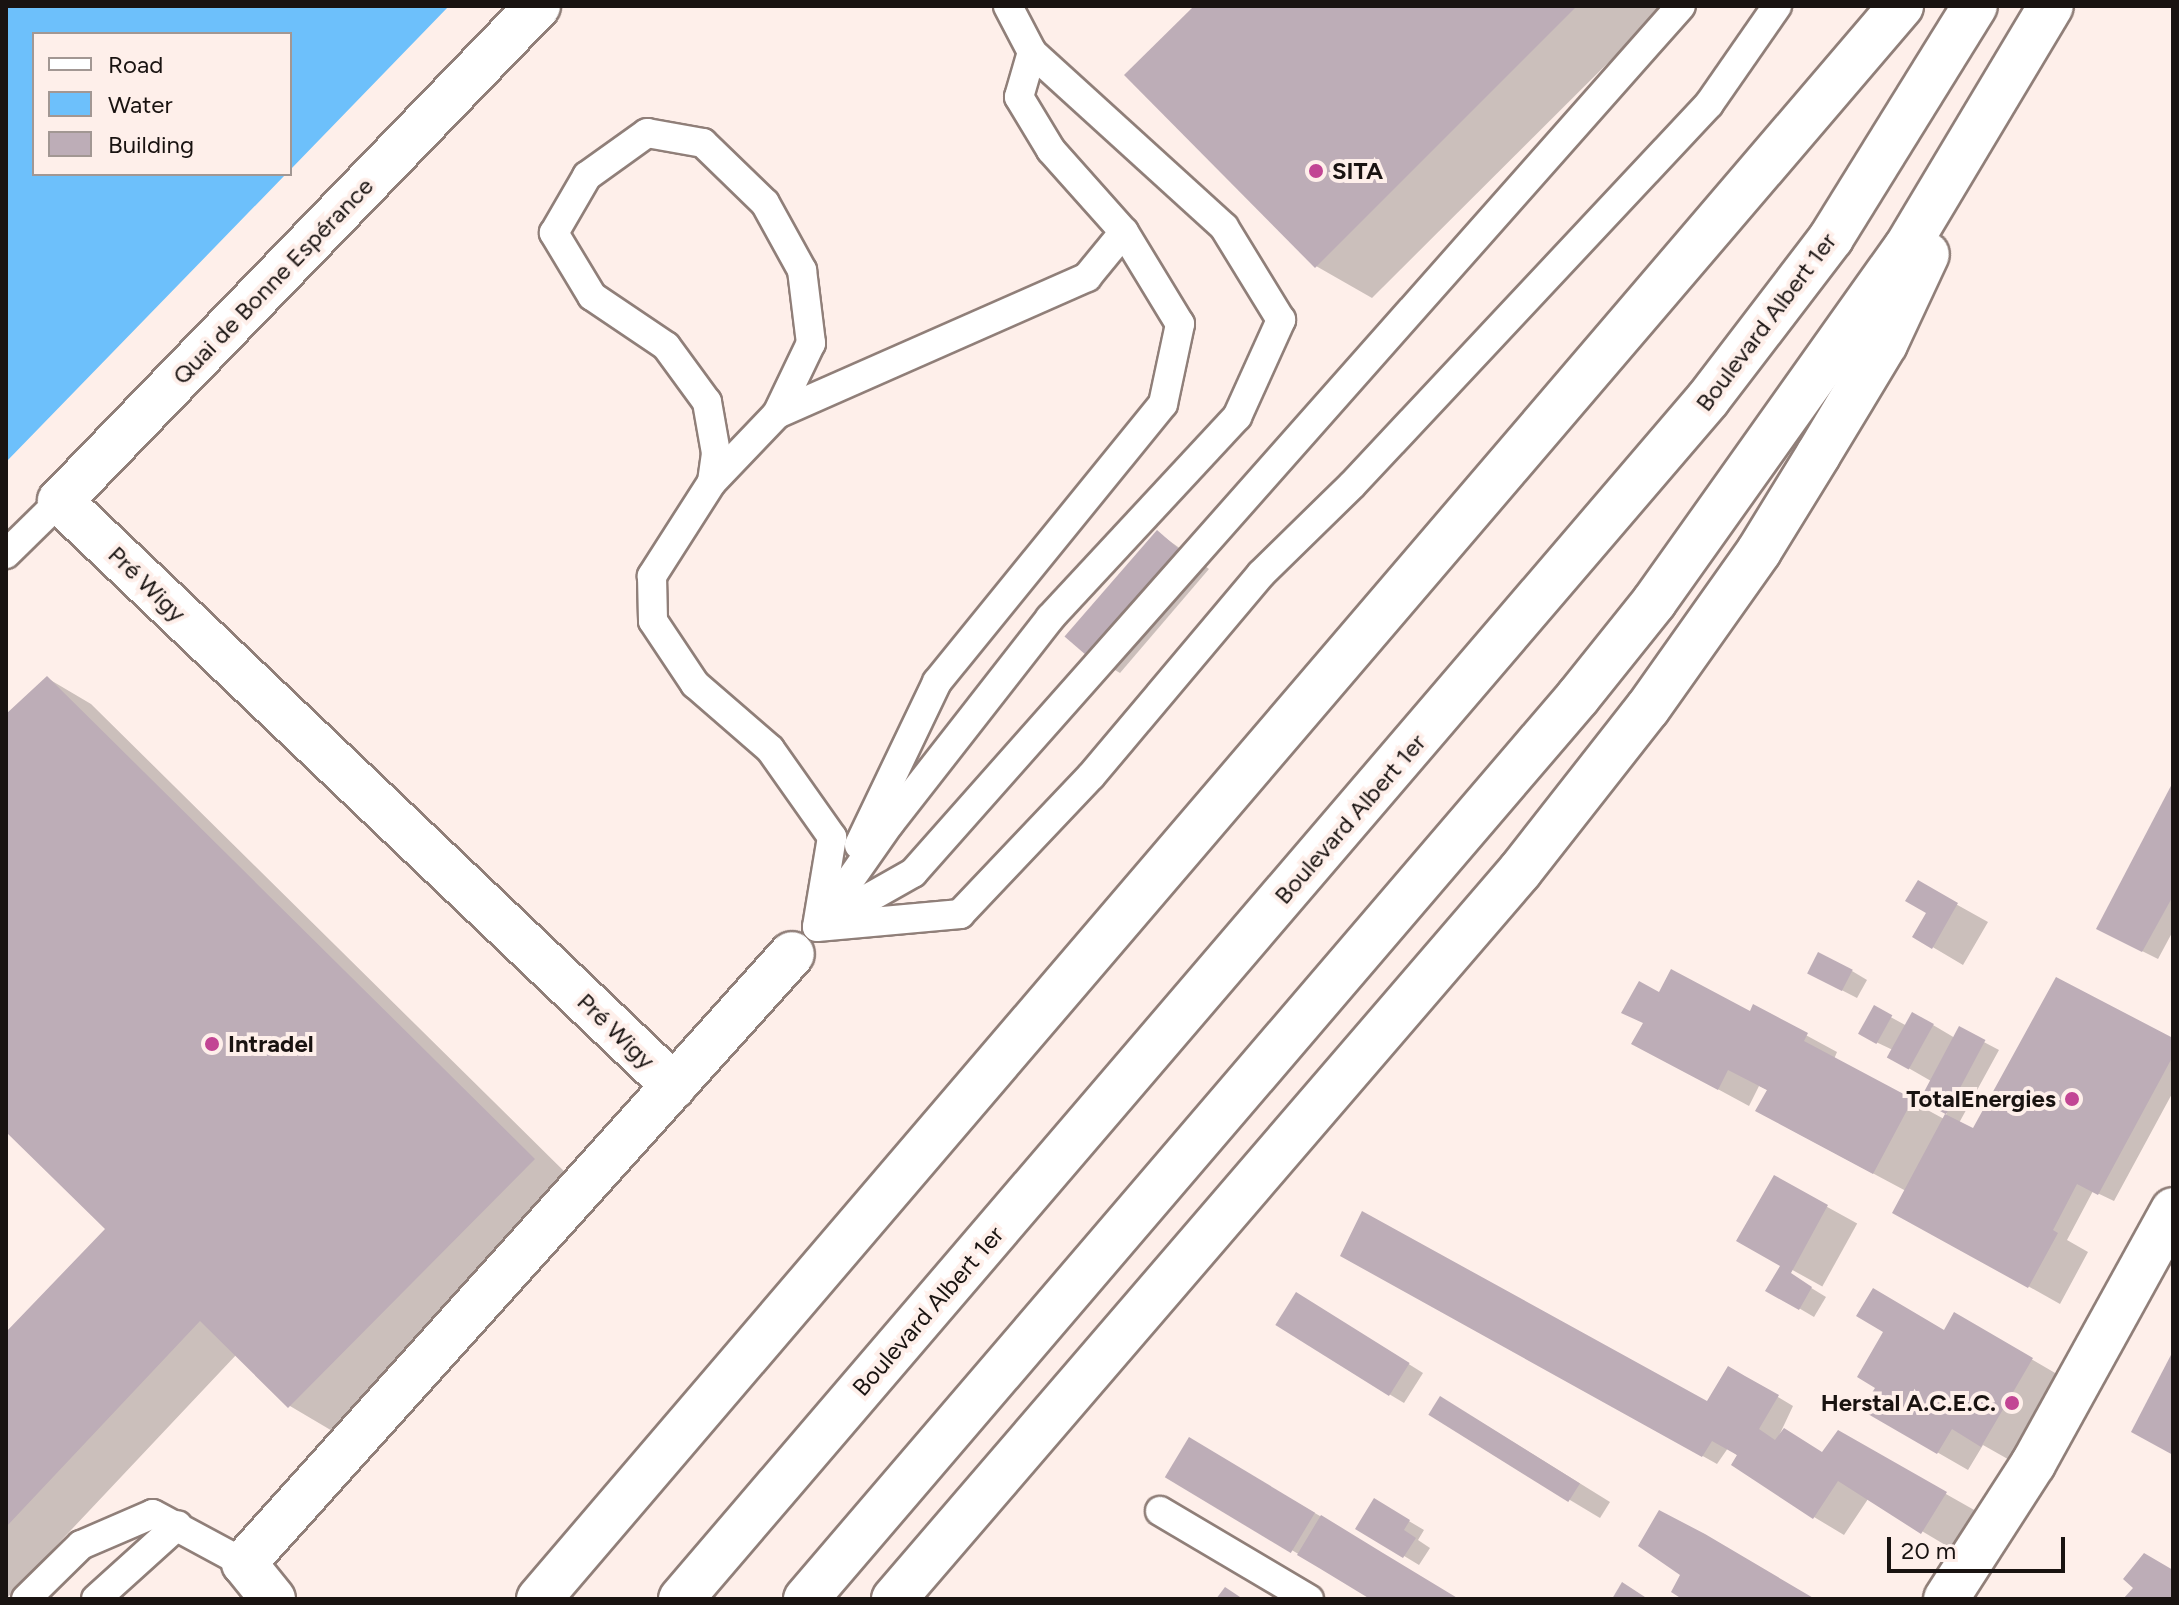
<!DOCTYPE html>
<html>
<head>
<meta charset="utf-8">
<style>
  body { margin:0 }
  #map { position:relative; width:2179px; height:1605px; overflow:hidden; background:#feefea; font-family:Figtree,sans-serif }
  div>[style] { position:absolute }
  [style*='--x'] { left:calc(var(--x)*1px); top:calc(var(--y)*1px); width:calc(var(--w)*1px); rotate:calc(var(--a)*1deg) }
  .water>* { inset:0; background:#6dc0fb }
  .shadow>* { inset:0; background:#0003; transform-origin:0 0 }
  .building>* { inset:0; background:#bdadb7; transform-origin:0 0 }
  .roads { filter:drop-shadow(2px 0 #907f79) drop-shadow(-2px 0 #907f79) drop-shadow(0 2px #907f79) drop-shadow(0 -2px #907f79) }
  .lane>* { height:28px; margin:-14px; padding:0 14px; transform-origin:14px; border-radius:14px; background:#fff }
  .street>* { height:44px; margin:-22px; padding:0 22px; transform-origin:22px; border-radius:22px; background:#fff }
  .secondary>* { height:44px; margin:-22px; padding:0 22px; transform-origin:22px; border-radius:22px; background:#fff }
  .dots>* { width:22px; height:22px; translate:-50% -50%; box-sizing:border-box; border:4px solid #feefea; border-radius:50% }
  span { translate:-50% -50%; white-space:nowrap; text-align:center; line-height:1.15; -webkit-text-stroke:8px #feefea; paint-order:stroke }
  .poi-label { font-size:24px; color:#191311; font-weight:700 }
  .left { translate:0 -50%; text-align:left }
  .right { translate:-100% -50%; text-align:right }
  .street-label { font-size:24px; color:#191311 }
  .frame { position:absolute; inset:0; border:8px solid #191311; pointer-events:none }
  .legend { position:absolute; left:32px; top:32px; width:260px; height:144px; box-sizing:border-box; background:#feefea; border:2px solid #a29793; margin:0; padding:10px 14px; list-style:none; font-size:24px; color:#191311 }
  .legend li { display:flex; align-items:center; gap:16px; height:40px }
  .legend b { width:40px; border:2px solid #a29793 }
  .scale { position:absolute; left:1887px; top:1537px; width:178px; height:36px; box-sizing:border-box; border:4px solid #191311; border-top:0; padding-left:10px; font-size:24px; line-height:28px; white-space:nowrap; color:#191311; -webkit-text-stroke:6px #feefea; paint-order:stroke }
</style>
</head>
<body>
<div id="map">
  <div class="water">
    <div style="clip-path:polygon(6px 6px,449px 6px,290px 170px,290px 34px,34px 34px,34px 174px,286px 174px,6px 462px)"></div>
  </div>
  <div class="shadow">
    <div style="clip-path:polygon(1197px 6px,1665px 6px,1372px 298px,1316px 266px)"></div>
    <div style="clip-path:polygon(1157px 532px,1209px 569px,1120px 673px,1090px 655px)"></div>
    <div style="clip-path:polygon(47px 678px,91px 704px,578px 1185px,334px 1432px,290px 1406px,237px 1354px,6px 1599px,6px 1335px,108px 1229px,6px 1129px,6px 717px)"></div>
    <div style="clip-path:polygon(2173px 786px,2173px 931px,2158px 959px,2114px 937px)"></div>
    <div style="clip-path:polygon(1918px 883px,1988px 922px,1963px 965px,1914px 936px,1929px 912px)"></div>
    <div style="clip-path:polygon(1852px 971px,1867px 980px,1857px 998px,1824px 981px)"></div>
    <div style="clip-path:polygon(1660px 995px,1751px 1014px,1754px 1007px,1837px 1052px,1834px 1059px,1944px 1119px,1947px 1113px,1921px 1099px,1931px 1081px,1891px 1058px,1895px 1051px,1876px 1042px,1874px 1008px,1907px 1026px,1933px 1025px,1955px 1038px,1959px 1029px,1999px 1050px,1959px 1123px,1974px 1131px,2173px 1041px,2173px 1092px,2114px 1201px,2093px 1191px,2067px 1240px,2088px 1252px,2060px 1304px,1930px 1231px,1906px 1191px,1788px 1128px,1769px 1091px,1759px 1086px,1749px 1106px,1664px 1060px)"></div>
    <div style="left:1775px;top:1178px;width:94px;height:72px;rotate:29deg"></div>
    <div style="clip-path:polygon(1343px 1255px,1707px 1403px,1744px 1377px,1793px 1406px,1776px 1442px,1823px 1454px,1838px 1433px,1976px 1511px,1952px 1549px,1868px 1499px,1844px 1535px,1814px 1517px,1728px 1448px,1717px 1464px)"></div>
    <div style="clip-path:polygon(1795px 1278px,1826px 1297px,1814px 1317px,1768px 1290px)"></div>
    <div style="clip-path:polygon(1311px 1303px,1423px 1373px,1404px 1403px,1389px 1394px)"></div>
    <div style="clip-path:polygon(1955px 1315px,2062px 1377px,2013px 1462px,1983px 1445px,1968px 1470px,1864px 1410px,1945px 1333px)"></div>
    <div style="clip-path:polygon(1471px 1416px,1610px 1502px,1600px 1518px,1570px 1500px)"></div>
    <div style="clip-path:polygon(1190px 1440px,1337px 1526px,1456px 1599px,1375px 1599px,1169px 1478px)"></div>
    <div style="clip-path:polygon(1375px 1501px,1424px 1530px,1418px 1540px,1430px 1548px,1419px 1565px,1358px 1528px)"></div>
  </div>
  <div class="building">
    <div style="clip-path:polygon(1194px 6px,1577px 6px,1315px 268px,1124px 75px)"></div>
    <div style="left:1157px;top:530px;width:30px;height:141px;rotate:41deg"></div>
    <div style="clip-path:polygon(47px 676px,535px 1159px,288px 1408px,200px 1321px,6px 1527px,6px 1332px,105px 1229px,6px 1132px,6px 714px)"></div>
    <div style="clip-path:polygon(2173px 782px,2173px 896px,2142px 952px,2096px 929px)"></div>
    <div style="clip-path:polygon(1918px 880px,1958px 903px,1932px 949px,1912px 937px,1926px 913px,1905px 901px)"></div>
    <div style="left:1818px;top:952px;width:39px;height:24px;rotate:27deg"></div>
    <div style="clip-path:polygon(1671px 969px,1750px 1011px,1753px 1004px,1808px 1033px,1804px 1041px,1913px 1099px,1873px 1174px,1755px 1111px,1767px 1090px,1728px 1070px,1718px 1090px,1631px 1044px,1643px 1023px,1621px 1013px,1639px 981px,1659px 992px)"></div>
    <div style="clip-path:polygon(2056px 977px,2173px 1038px,2173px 1056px,2098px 1195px,2077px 1184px,2053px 1230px,2058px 1233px,2028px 1288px,1892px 1213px,1945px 1114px,1973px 1128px)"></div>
    <div style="left:1874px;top:1005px;width:21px;height:33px;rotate:29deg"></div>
    <div style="left:1912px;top:1012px;width:25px;height:52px;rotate:29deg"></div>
    <div style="left:1959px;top:1026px;width:30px;height:84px;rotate:28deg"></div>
    <div style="clip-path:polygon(1774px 1175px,1828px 1205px,1791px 1273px,1812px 1287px,1799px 1310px,1765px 1291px,1780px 1266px,1736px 1241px)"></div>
    <div style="clip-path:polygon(1362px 1211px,1707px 1401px,1728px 1366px,1745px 1376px,1779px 1395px,1759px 1429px,1775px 1440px,1784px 1428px,1822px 1452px,1838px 1430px,1947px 1492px,1921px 1534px,1838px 1481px,1813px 1519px,1731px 1465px,1737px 1455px,1712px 1441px,1702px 1457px,1340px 1256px)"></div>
    <div style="clip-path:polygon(1873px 1288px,1944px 1330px,1954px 1312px,2033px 1358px,1981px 1447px,1952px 1429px,1937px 1454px,1861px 1410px,1875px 1388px,1857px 1377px,1883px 1332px,1856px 1316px)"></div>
    <div style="left:1296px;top:1292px;width:134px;height:39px;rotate:32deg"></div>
    <div style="clip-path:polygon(2173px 1351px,2173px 1455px,2131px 1432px)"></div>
    <div style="left:1440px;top:1396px;width:165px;height:22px;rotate:32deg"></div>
    <div style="left:1189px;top:1437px;width:147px;height:47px;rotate:31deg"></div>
    <div style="clip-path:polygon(1374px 1498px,1410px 1520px,1404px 1530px,1416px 1538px,1403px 1558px,1355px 1529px)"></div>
    <div style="clip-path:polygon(1659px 1510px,1705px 1534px,1815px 1599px,1682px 1599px,1671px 1592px,1680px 1575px,1638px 1546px)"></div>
    <div style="clip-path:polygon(1321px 1515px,1383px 1553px,1459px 1599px,1370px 1599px,1319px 1568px,1297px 1555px)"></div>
    <div style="clip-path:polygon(2144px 1553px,2173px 1570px,2173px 1599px,2123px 1599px,2133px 1588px,2123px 1579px)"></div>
    <div style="clip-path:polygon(1622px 1582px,1648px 1599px,1612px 1599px)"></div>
    <div style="clip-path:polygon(1225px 1587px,1243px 1599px,1216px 1599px)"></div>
  </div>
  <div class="roads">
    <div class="lane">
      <div style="--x:777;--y:414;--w:339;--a:-23.8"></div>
      <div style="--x:1087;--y:277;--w:58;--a:-50.6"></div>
      <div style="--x:712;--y:482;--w:29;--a:-82"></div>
      <div style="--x:716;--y:453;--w:52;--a:-100"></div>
      <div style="--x:707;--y:402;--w:69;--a:-126.2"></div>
      <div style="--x:666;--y:346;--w:89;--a:-146"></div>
      <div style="--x:592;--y:296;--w:74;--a:-121.1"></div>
      <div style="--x:554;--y:233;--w:66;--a:-59.9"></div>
      <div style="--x:587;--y:176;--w:74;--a:-35.6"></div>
      <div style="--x:647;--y:133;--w:57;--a:10.1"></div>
      <div style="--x:703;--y:143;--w:86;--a:44.1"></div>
      <div style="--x:765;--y:203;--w:77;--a:61.1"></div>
      <div style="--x:802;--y:270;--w:74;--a:83"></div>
      <div style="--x:811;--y:343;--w:79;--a:115.6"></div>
      <div style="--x:777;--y:414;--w:94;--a:133.7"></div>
      <div style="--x:712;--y:482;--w:112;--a:122.6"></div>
      <div style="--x:652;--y:576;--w:45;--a:88.7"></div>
      <div style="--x:653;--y:621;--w:76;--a:56.3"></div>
      <div style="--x:695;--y:684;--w:99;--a:40.9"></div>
      <div style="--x:770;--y:749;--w:108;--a:54.8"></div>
      <div style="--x:832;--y:837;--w:91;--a:99.5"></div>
      <div style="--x:6;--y:554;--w:76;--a:-44.5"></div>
      <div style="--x:859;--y:845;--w:181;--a:-64.4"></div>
      <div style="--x:937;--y:682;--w:358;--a:-50.9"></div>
      <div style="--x:1163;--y:404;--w:82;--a:-78"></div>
      <div style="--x:1180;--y:324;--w:108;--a:-121.3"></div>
      <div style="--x:1124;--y:232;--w:110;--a:-131.7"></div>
      <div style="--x:1051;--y:150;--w:62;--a:-121.1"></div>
      <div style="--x:1019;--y:97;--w:47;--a:-73.9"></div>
      <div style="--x:822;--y:920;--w:118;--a:-55"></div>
      <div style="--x:890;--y:823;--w:260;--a:-52"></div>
      <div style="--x:1050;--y:618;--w:275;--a:-47.1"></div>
      <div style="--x:1237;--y:417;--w:107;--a:-65.6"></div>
      <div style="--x:1281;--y:320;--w:109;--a:-121.5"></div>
      <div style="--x:1224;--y:227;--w:260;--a:-137.7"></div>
      <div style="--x:1032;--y:52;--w:52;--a:-117.6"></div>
      <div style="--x:828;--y:921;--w:98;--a:-29.5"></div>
      <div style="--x:913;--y:873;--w:1158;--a:-48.47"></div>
      <div style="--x:817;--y:927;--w:144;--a:-5.2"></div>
      <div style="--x:960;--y:914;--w:190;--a:-46.5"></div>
      <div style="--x:1091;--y:776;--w:264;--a:-49.9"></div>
      <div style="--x:1261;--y:574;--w:127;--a:-44.4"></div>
      <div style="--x:1352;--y:485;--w:522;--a:-46.86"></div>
      <div style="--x:1709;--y:104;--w:119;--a:-55.2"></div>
      <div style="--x:1160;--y:1511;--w:173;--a:30.6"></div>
      <div style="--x:26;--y:1599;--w:77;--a:-44.5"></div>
      <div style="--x:81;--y:1545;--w:78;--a:-23.3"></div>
      <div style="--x:153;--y:1514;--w:103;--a:28.3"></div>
      <div style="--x:96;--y:1599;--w:110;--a:-42.1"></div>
    </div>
    <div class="street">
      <div style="--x:538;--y:6;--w:688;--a:134"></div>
      <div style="--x:60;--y:501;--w:848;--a:43.61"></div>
      <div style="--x:273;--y:1599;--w:46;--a:-128.9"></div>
      <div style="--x:244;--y:1563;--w:819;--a:-48.02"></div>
    </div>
    <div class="secondary">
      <div style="--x:539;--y:1599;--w:2096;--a:-49.47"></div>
      <div style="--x:681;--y:1599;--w:1579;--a:-49.44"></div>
      <div style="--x:1708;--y:399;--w:203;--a:-52.6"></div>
      <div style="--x:1831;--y:238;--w:273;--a:-58.2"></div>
      <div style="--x:806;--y:1599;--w:1187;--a:-49.44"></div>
      <div style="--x:1578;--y:697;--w:122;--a:-51.3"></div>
      <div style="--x:1654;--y:602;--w:435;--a:-54.6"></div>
      <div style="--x:1906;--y:248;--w:282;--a:-59.1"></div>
      <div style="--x:894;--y:1599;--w:960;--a:-49.31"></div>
      <div style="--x:1520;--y:871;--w:207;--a:-51.9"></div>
      <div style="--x:1648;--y:708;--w:192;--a:-54.7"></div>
      <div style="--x:1759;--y:551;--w:113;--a:-58.4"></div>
      <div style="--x:1818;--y:455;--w:130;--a:-58.9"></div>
      <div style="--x:1885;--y:344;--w:99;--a:-65"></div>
      <div style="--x:1946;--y:1599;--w:161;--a:-57.2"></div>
      <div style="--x:2033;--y:1464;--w:290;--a:-61.1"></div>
    </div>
  </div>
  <div class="dots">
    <div style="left:1316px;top:171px;background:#c24594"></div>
    <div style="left:212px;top:1044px;background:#c24594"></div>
    <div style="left:2072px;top:1099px;background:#c24594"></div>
    <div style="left:2012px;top:1403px;background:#c24594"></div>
  </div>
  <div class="poi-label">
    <span class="left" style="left:1332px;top:171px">SITA</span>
    <span class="left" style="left:228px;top:1044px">Intradel</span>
    <span class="right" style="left:2056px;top:1099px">TotalEnergies</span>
    <span class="right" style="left:1996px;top:1403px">Herstal A.C.E.C.</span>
  </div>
  <div class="street-label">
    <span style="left:273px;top:281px;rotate:-46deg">Quai de Bonne Espérance</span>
    <span style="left:1766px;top:322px;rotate:-53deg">Boulevard Albert 1er</span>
    <span style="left:147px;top:584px;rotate:44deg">Pré Wigy</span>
    <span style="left:1350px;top:819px;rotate:-49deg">Boulevard Albert 1er</span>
    <span style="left:616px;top:1031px;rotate:44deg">Pré Wigy</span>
    <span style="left:928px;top:1311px;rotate:-49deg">Boulevard Albert 1er</span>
  </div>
  <div class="frame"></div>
  <ul class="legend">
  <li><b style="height:10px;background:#fff"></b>Road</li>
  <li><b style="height:22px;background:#6dc0fb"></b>Water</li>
  <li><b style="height:22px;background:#bdadb7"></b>Building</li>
  </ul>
  <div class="scale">20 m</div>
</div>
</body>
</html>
